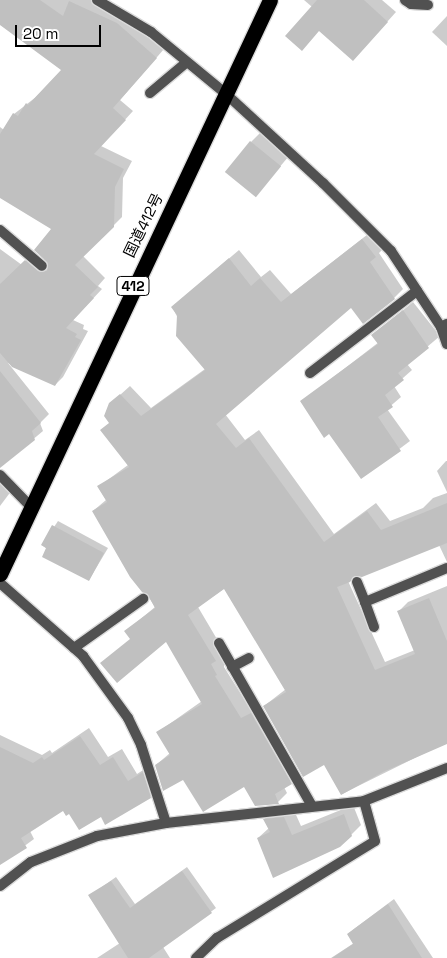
<!DOCTYPE html>
<html>
<head>
<meta charset="utf-8">
<style>
  body { margin:0 }
  #map { position:relative; width:447px; height:958px; overflow:hidden; background:#fff; font-family:"Space Grotesk","Noto Sans JP",sans-serif }
  div>[style] { position:absolute }
  [style*='--x'] { left:calc(var(--x)*1px); top:calc(var(--y)*1px); width:calc(var(--w)*1px); rotate:calc(var(--a)*1deg) }
  .shadow>* { inset:0; background:#0003 }
  .building>* { inset:0; background:#c0c0c0; transform-origin:0 0 }
  .roads { filter:drop-shadow(1px 0 #dbdbdb) drop-shadow(-1px 0 #dbdbdb) drop-shadow(0 1px #dbdbdb) drop-shadow(0 -1px #dbdbdb) }
  .lane>* { height:10px; margin:-5px; padding:0 5px; transform-origin:5px; border-radius:5px; background:#515151 }
  .street>* { height:10px; margin:-5px; padding:0 5px; transform-origin:5px; border-radius:5px; background:#515151 }
  .highway>* { height:15px; margin:-7.5px; padding:0 7.5px; transform-origin:7.5px; border-radius:7.5px; background:#000 }
  span { translate:-50% -50%; white-space:nowrap; text-align:center; line-height:1.15; -webkit-text-stroke:4.5px #fff; paint-order:stroke }
  .shield-label span { padding:1px 4px; background:#fff; border:1px solid; border-radius:4px; -webkit-text-stroke-width:0 }
  .shield-label { font-size:14px; color:#000; font-weight:700 }
  .street-label { font-size:15px; color:#000 }
  .scale { position:absolute; left:15px; top:25px; width:86px; height:22px; box-sizing:border-box; border:2px solid #000; border-top:0; padding-left:6px; font-size:15px; line-height:18px; white-space:nowrap; color:#000; -webkit-text-stroke:4px #fff; paint-order:stroke }
</style>
</head>
<body>
<div id="map">
  <div class="shadow">
    <div style="clip-path:polygon(0 0,104px 0,164px 49px,120px 100px,133px 111px,101px 146px,132px 161px,123px 178px,122px 217px,83px 256px,105px 278px,98px 286px,102px 289px,73px 320px,84px 325px,83px 329px,88px 331px,63px 377px,55px 385px,8px 363px,49px 414px,40px 423px,43px 431px,0 467px,0 249px,22px 265px,34px 253px,44px 259px,53px 228px,0 185px,0 127px,4px 130px,14px 114px,36px 97px,63px 69px,0 24px)"></div>
    <div style="clip-path:polygon(304px 0,382px 0,396px 12px,362px 50px)"></div>
    <div style="clip-path:polygon(447px 16px,447px 46px,432px 32px)"></div>
    <div style="clip-path:polygon(260px 133px,289px 156px,256px 195px,251px 142px)"></div>
    <div style="clip-path:polygon(372px 231px,385px 247px,379px 253px,403px 289px,394px 298px,351px 306px,225px 414px,245px 440px,259px 430px,334px 534px,376px 503px,390px 521px,423px 508px,433px 498px,447px 493px,447px 562px,439px 545px,356px 574px,348px 581px,385px 662px,415px 650px,399px 611px,408px 602px,447px 586px,447px 738px,437px 747px,342px 794px,325px 763px,264px 706px,286px 689px,225px 588px,198px 607px,224px 651px,224px 667px,251px 710px,260px 704px,300px 774px,284px 787px,287px 793px,278px 802px,244px 785px,184px 778px,156px 765px,170px 753px,158px 732px,202px 701px,167px 640px,131px 638px,126px 631px,155px 607px,93px 511px,106px 500px,98px 487px,128px 465px,110px 422px,110px 404px,130px 386px,151px 408px,205px 369px,172px 307px,239px 250px,261px 277px,270px 270px,291px 294px)"></div>
    <div style="clip-path:polygon(413px 302px,440px 336px,407px 364px,412px 370px,394px 386px,401px 397px,387px 409px,410px 441px,362px 477px,330px 433px,301px 402px,379px 342px,373px 335px)"></div>
    <div style="clip-path:polygon(446px 461px,447px 461px,447px 492px,437px 471px)"></div>
    <div style="clip-path:polygon(0 478px,12px 490px,0 506px)"></div>
    <div style="clip-path:polygon(58px 521px,108px 548px,89px 580px,42px 545px)"></div>
    <div style="clip-path:polygon(89px 728px,108px 757px,122px 749px,137px 774px,151px 765px,159px 789px,150px 797px,101px 816px,63px 809px,30px 831px,34px 839px,0 864px,0 735px,42px 755px,50px 750px,52px 753px)"></div>
    <div style="clip-path:polygon(353px 805px,361px 825px,340px 846px,258px 838px,269px 828px,264px 819px,273px 810px,293px 808px,301px 826px)"></div>
    <div style="clip-path:polygon(187px 867px,216px 908px,163px 947px,170px 958px,97px 958px,120px 943px,89px 896px,116px 877px,135px 904px)"></div>
    <div style="clip-path:polygon(394px 899px,433px 958px,331px 958px,354px 943px,348px 934px,354px 929px)"></div>
  </div>
  <div class="building">
    <div style="clip-path:polygon(0 0,40px 0,63px 16px,69px 1px,117px 23px,157px 58px,113px 108px,126px 120px,94px 154px,124px 169px,115px 187px,114px 227px,75px 265px,98px 287px,90px 295px,94px 298px,66px 328px,77px 334px,75px 337px,81px 340px,55px 386px,12px 367px,0 353px,0 284px,25px 260px,38px 271px,47px 271px,48px 263px,34px 250px,51px 229px,0 198px,0 134px,13px 113px,18px 116px,26px 103px,28px 105px,61px 70px,0 25px)"></div>
    <div style="clip-path:polygon(317px 0,364px 0,388px 22px,353px 61px,319px 31px,302px 51px,285px 36px)"></div>
    <div style="left:250px;top:141px;width:40px;height:40px;rotate:39deg"></div>
    <div style="clip-path:polygon(362px 239px,376px 257px,370px 262px,395px 299px,363px 324px,351px 308px,216px 424px,236px 448px,249px 438px,324px 542px,367px 511px,381px 530px,447px 503px,447px 543px,362px 577px,355px 576px,350px 582px,337px 587px,375px 670px,415px 654px,397px 611px,429px 598px,447px 641px,447px 744px,383px 772px,341px 795px,324px 765px,303px 777px,263px 706px,286px 692px,224px 589px,188px 615px,216px 661px,211px 664px,217px 675px,215px 676px,241px 718px,251px 713px,292px 784px,275px 794px,279px 804px,255px 806px,244px 787px,203px 812px,183px 780px,163px 791px,155px 765px,170px 755px,156px 732px,202px 704px,166px 642px,117px 683px,100px 663px,130px 639px,124px 631px,155px 608px,148px 595px,142px 592px,130px 577px,92px 511px,107px 502px,97px 486px,129px 467px,100px 430px,109px 423px,104px 416px,109px 403px,120px 394px,141px 416px,205px 370px,176px 336px,177px 315px,171px 307px,229px 258px,251px 286px,260px 278px,281px 302px)"></div>
    <div style="clip-path:polygon(403px 310px,429px 348px,398px 373px,404px 380px,385px 395px,393px 407px,378px 417px,401px 451px,361px 479px,329px 434px,324px 438px,300px 401px,378px 344px,371px 335px)"></div>
    <div style="clip-path:polygon(0 371px,41px 423px,32px 431px,35px 440px,0 468px)"></div>
    <div style="clip-path:polygon(52px 525px,104px 553px,89px 581px,42px 557px,46px 548px,41px 545px)"></div>
    <div style="clip-path:polygon(80px 736px,100px 765px,113px 757px,128px 781px,143px 772px,151px 798px,105px 825px,101px 817px,79px 830px,69px 814px,66px 816px,63px 811px,21px 838px,27px 848px,0 865px,0 747px,33px 763px,42px 757px,44px 760px)"></div>
    <div style="clip-path:polygon(344px 814px,352px 836px,340px 847px,273px 878px,257px 838px,270px 832px,263px 819px,284px 817px,292px 835px)"></div>
    <div style="clip-path:polygon(182px 871px,212px 913px,149px 958px,128px 958px,88px 895px,111px 881px,130px 908px)"></div>
    <div style="clip-path:polygon(388px 904px,422px 958px,332px 958px,353px 944px,347px 934px)"></div>
  </div>
  <div class="roads">
    <div class="lane">
      <div style="--x:405;--y:0;--w:7;--a:34"></div>
      <div style="--x:411;--y:4;--w:17;--a:3"></div>
      <div style="--x:150;--y:93;--w:48;--a:-40"></div>
      <div style="--x:0;--y:475;--w:45;--a:45.9"></div>
    </div>
    <div class="street">
      <div style="--x:97;--y:0;--w:63;--a:30.7"></div>
      <div style="--x:151;--y:32;--w:96;--a:39.5"></div>
      <div style="--x:225;--y:93;--w:133;--a:42.6"></div>
      <div style="--x:323;--y:183;--w:96;--a:45"></div>
      <div style="--x:391;--y:251;--w:91;--a:56.7"></div>
      <div style="--x:441;--y:327;--w:7;--a:-27"></div>
      <div style="--x:0;--y:230;--w:55;--a:40.6"></div>
      <div style="--x:441;--y:327;--w:18;--a:71"></div>
      <div style="--x:310;--y:373;--w:135;--a:-37.5"></div>
      <div style="--x:357;--y:582;--w:22;--a:68"></div>
      <div style="--x:0;--y:583;--w:111;--a:41.3"></div>
      <div style="--x:83;--y:656;--w:77;--a:54"></div>
      <div style="--x:128;--y:718;--w:30;--a:64"></div>
      <div style="--x:141;--y:745;--w:82;--a:72.2"></div>
      <div style="--x:374;--y:627;--w:27;--a:-110"></div>
      <div style="--x:365;--y:602;--w:89;--a:-22.5"></div>
      <div style="--x:219;--y:643;--w:188;--a:60.3"></div>
      <div style="--x:74;--y:648;--w:85;--a:-35.4"></div>
      <div style="--x:232;--y:667;--w:19;--a:-28"></div>
      <div style="--x:0;--y:886;--w:39;--a:-38"></div>
      <div style="--x:31;--y:862;--w:71;--a:-21.5"></div>
      <div style="--x:97;--y:836;--w:70;--a:-10.7"></div>
      <div style="--x:166;--y:823;--w:199;--a:-6.3"></div>
      <div style="--x:364;--y:801;--w:89;--a:-21.7"></div>
      <div style="--x:196;--y:958;--w:29;--a:-44"></div>
      <div style="--x:217;--y:938;--w:185;--a:-31.5"></div>
      <div style="--x:375;--y:841;--w:41;--a:-105.4"></div>
    </div>
    <div class="highway">
      <div style="--x:0;--y:574;--w:634;--a:-64.81"></div>
    </div>
  </div>
  <div class="shield-label">
    <span style="left:133px;top:286px">412</span>
  </div>
  <div class="street-label">
    <span style="left:143px;top:225px;rotate:-64deg">国道412号</span>
  </div>
  <div class="scale">20 m</div>
</div>
</body>
</html>
